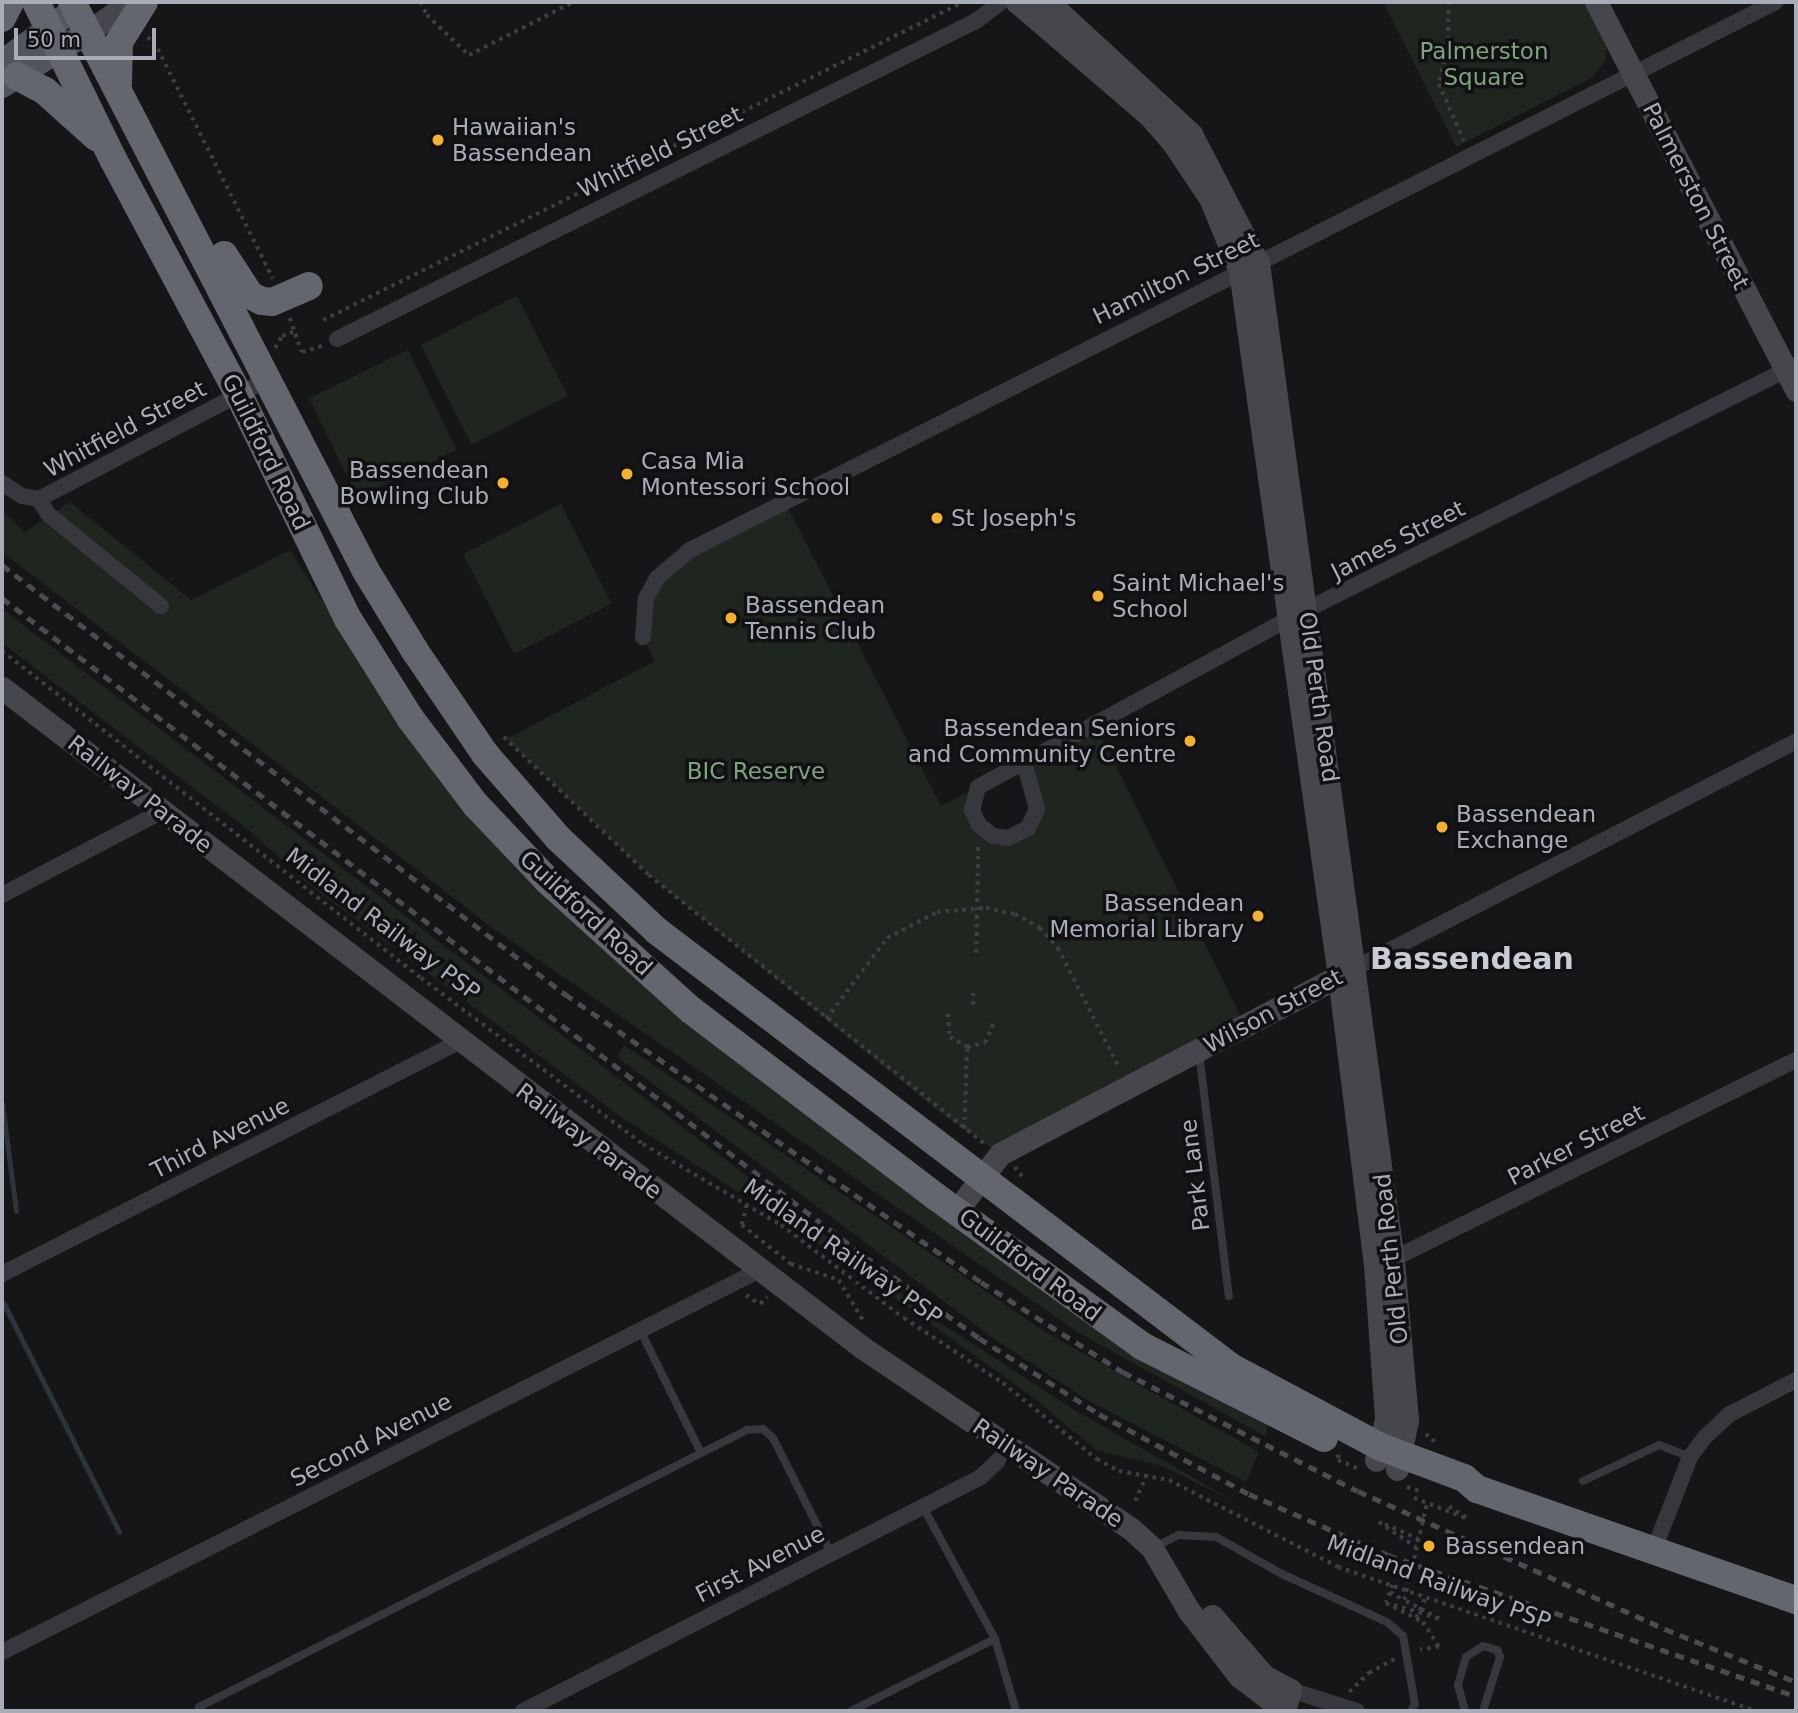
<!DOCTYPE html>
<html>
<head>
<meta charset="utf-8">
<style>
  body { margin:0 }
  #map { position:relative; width:1798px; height:1713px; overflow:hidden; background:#161618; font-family:"DejaVu Sans",sans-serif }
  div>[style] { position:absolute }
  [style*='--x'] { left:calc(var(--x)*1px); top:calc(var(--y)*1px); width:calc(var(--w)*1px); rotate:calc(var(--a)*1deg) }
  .green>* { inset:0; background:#1e261f; transform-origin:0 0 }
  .stream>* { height:5px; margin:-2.5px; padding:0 2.5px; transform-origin:2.5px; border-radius:2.5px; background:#2c353c }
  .path>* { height:3.5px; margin-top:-1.75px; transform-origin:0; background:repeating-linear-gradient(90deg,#3d3f44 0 3.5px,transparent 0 8.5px) }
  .lane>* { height:8px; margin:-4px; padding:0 4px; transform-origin:4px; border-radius:4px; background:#37383d }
  .street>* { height:16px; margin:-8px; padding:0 8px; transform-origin:8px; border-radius:8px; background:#37383d }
  .secondary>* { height:23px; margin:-11.5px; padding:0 11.5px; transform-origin:11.5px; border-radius:11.5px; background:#45474d }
  .primary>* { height:24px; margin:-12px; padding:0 12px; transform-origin:12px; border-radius:12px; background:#53555c }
  .highway>* { height:28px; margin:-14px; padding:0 14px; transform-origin:14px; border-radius:14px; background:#63666e }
  .rail>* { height:5px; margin-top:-2.5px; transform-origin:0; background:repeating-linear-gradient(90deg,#4a4c52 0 9px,transparent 0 16px) }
  .path-bridge>* { height:3.5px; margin-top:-1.75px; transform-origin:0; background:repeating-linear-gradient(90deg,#3d3f44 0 3.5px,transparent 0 8.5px) }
  .dots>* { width:19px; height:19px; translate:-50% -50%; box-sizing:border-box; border:4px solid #111113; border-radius:50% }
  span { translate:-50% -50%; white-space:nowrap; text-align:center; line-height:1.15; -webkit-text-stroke:7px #111113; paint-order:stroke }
  .park-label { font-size:23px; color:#7fa381 }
  .poi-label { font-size:23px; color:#a8adb8 }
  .left { translate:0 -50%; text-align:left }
  .right { translate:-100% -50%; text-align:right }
  .street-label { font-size:23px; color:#a8adb8 }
  .district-label { font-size:30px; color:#c9ccd4; font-weight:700 }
  .frame { position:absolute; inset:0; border:4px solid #a8adb8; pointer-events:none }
  .scale { position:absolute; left:14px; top:28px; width:142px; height:32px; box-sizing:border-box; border:4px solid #a8adb8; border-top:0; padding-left:9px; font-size:21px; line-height:24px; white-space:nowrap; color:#a8adb8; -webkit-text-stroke:5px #111113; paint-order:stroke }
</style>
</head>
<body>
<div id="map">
  <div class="green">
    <div style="clip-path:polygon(1383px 2px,1583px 2px,1607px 48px,1606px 59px,1593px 77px,1456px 147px)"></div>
    <div style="left:517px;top:296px;width:112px;height:108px;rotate:63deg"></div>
    <div style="left:408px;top:350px;width:111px;height:110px;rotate:64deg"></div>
    <div style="clip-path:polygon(70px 502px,191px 600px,290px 550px,360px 661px,624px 966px,1269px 1421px,1265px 1436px,1079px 1333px,494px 929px,2px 552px,2px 511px,25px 532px)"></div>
    <div style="clip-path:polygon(785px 502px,941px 806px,978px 787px,979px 825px,1008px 838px,1037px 809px,1024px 762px,1095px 724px,1245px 1025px,1000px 1154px,937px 1110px,649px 875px,506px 739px,655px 661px,643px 637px,657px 578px)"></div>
    <div style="left:561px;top:504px;width:112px;height:110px;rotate:63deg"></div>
    <div style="clip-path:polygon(2px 609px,936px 1320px,1076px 1411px,1238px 1503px,1162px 1466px,1096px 1450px,1034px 1398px,818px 1243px,621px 1117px,306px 882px,251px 832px,2px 643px)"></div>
    <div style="clip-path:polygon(624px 1045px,1047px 1333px,1259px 1452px,1246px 1482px,1089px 1401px,990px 1336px,617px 1057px)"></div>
  </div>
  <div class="stream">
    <div style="--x:2;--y:1104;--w:108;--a:82.5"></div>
    <div style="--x:4;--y:1304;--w:255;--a:63.2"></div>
  </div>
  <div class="path">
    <div style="--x:421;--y:2;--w:14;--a:65"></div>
    <div style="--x:427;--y:15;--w:58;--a:43.6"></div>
    <div style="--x:469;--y:55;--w:117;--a:-27"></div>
    <div style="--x:1449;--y:2;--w:42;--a:91.4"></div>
    <div style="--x:1448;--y:44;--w:41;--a:102.7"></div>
    <div style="--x:1439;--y:84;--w:62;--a:66.3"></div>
    <div style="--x:148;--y:37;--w:16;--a:50"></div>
    <div style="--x:158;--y:49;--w:257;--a:63.4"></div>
    <div style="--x:290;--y:318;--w:36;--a:71"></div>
    <div style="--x:302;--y:352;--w:21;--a:-17"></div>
    <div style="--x:323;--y:320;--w:715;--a:-26.42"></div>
    <div style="--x:275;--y:348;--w:14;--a:-60"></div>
    <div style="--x:282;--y:336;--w:12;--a:-20"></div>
    <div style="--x:2;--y:651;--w:531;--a:37.97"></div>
    <div style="--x:421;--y:978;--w:277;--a:36.8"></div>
    <div style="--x:643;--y:1144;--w:160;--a:30.4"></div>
    <div style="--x:781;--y:1225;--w:154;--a:37.1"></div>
    <div style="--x:904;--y:1318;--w:118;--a:33.3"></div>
    <div style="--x:1003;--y:1383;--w:121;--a:39"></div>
    <div style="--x:1097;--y:1459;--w:25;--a:29"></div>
    <div style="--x:1119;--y:1471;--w:51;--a:10.2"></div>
    <div style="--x:1169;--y:1480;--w:190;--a:27.2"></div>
    <div style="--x:1338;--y:1567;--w:442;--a:19"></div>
    <div style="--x:504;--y:737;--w:200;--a:43.6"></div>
    <div style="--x:649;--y:875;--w:429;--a:38.7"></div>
    <div style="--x:976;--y:953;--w:106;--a:-88.9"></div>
    <div style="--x:973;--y:1005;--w:15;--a:-90"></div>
    <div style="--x:948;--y:1014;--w:23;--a:85"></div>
    <div style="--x:950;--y:1037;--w:20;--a:30"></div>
    <div style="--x:967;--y:1047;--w:18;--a:-13"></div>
    <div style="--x:985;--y:1043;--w:25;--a:-67"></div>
    <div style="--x:826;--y:1019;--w:101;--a:-53"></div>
    <div style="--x:887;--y:938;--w:56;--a:-27.5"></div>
    <div style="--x:937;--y:912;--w:49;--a:-4.7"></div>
    <div style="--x:986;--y:908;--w:30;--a:12"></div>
    <div style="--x:1015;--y:914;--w:29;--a:29"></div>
    <div style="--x:1040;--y:928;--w:27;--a:48"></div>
    <div style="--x:1058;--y:948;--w:136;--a:62.9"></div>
    <div style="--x:964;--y:1129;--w:82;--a:-87.9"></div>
    <div style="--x:1015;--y:1167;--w:16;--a:52"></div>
    <div style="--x:747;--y:1205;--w:21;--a:104"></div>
    <div style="--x:742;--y:1225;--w:63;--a:38.5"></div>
    <div style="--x:791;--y:1264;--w:51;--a:18.4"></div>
    <div style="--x:839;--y:1280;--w:49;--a:59.2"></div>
    <div style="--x:746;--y:1295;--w:17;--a:33"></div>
    <div style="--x:760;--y:1304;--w:10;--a:-45"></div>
    <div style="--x:1426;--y:1434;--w:16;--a:40"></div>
    <div style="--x:1339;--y:1455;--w:5;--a:101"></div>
    <div style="--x:1338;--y:1460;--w:21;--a:23"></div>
    <div style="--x:1407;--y:1487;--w:16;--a:18"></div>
    <div style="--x:1414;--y:1498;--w:56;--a:21"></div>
    <div style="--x:1466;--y:1518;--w:24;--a:-147"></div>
    <div style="--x:1135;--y:1501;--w:30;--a:-66"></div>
    <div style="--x:1379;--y:1522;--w:45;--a:34"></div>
    <div style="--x:1385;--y:1524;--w:36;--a:24"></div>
    <div style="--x:1393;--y:1585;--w:19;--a:111"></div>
    <div style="--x:1386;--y:1603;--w:42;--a:27.2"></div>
    <div style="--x:1423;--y:1622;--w:30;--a:57"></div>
    <div style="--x:1439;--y:1647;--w:19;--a:171"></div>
    <div style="--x:1390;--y:1592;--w:16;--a:30"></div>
    <div style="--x:1394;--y:1605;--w:26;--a:16"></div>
    <div style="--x:1416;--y:1618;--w:23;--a:-65"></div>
    <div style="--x:1349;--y:1692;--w:28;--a:-44"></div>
    <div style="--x:1369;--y:1673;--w:31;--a:-29"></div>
  </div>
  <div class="lane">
    <div style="--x:1199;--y:1053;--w:245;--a:83"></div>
    <div style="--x:640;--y:1330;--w:137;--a:63.6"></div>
    <div style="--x:1583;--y:1481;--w:84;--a:-25.3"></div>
    <div style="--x:1659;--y:1445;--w:33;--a:21"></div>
    <div style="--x:923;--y:1507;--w:150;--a:61.4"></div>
    <div style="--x:995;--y:1639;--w:75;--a:73.7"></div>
    <div style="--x:1155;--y:1547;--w:27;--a:-27"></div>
    <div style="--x:1179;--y:1535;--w:37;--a:3"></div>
    <div style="--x:1216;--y:1537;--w:76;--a:29.3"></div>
    <div style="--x:1282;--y:1574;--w:115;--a:24.6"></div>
    <div style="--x:1387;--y:1622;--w:21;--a:41"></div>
    <div style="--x:1403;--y:1636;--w:69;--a:80"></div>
    <div style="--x:1415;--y:1704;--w:8;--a:120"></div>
    <div style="--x:199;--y:1707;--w:614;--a:-26.82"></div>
    <div style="--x:747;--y:1430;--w:16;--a:-4"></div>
    <div style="--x:763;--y:1429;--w:13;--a:42"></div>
    <div style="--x:773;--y:1438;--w:129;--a:63.2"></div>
    <div style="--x:851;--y:1711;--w:161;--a:-26.6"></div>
    <div style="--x:1465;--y:1711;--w:27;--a:-105"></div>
    <div style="--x:1458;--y:1685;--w:29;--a:-74"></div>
    <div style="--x:1466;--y:1657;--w:20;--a:-33"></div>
    <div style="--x:1483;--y:1646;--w:15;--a:16"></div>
    <div style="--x:1497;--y:1650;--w:8;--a:67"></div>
    <div style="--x:1500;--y:1657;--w:57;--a:107.5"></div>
  </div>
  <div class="street">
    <div style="--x:337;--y:339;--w:714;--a:-26.46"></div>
    <div style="--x:976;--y:21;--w:31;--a:-37"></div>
    <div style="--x:2;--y:483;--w:24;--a:33"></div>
    <div style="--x:22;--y:496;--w:17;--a:10"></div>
    <div style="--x:39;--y:499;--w:259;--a:-27.6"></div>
    <div style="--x:39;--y:499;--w:17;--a:59"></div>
    <div style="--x:48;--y:514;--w:146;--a:39.2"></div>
    <div style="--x:643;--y:637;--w:39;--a:-86"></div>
    <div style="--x:646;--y:598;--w:23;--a:-61"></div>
    <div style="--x:657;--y:578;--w:43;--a:-40.3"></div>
    <div style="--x:690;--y:550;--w:1216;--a:-26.78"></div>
    <div style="--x:1024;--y:762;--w:49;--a:74.5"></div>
    <div style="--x:1037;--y:809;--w:21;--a:115"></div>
    <div style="--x:1028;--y:828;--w:22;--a:153"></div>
    <div style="--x:1008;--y:838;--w:15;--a:-172"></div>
    <div style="--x:993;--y:836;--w:18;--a:-142"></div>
    <div style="--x:979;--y:825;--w:17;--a:-115"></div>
    <div style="--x:972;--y:810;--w:24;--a:-75"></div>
    <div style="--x:978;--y:787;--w:133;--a:-28.3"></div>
    <div style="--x:1095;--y:724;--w:220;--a:-28.5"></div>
    <div style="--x:1288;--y:619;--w:568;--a:-26.57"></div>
    <div style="--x:2;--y:895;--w:182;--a:-27.6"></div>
    <div style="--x:1355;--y:968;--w:496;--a:-27.2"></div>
    <div style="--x:1385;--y:1263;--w:458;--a:-26.3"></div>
    <div style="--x:2;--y:1274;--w:513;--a:-26.92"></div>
    <div style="--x:1653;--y:1552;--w:102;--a:-68.7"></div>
    <div style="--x:1690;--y:1457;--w:25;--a:-53"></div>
    <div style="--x:1705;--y:1437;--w:34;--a:-43"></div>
    <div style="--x:1730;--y:1414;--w:74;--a:-27.3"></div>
    <div style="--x:2;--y:1652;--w:849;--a:-26.75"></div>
    <div style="--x:1290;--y:1690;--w:70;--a:17.4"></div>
    <div style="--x:523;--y:1711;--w:514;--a:-27.06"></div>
    <div style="--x:981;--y:1477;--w:42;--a:-44"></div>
  </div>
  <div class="secondary">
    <div style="--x:1017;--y:2;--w:174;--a:40.6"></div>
    <div style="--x:1149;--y:115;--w:38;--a:49"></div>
    <div style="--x:1174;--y:144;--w:65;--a:56.3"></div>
    <div style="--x:1210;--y:198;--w:79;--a:67.7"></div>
    <div style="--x:1240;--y:271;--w:712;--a:82.01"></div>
    <div style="--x:1339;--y:976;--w:290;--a:82.9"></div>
    <div style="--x:1375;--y:1264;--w:155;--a:85.9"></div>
    <div style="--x:1386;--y:1419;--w:42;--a:103.7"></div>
    <div style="--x:1048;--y:2;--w:195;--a:42.7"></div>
    <div style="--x:1191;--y:134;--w:145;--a:62.6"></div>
    <div style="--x:1258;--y:263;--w:1008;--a:82.3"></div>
    <div style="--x:1393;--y:1262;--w:159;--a:84.9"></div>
    <div style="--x:1407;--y:1420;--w:50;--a:101.5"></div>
    <div style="--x:1596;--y:2;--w:437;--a:62.7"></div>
    <div style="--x:88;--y:32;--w:52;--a:-35.5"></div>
    <div style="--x:2;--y:688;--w:1085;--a:37.47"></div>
    <div style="--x:863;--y:1348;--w:322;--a:34"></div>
    <div style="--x:1130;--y:1528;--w:30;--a:42"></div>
    <div style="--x:1152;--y:1548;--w:73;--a:59.6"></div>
    <div style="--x:1189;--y:1611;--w:82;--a:52.4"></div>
    <div style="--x:1239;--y:1676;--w:56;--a:37.1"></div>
    <div style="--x:957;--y:1210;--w:71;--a:-52.5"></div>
    <div style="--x:1000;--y:1154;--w:398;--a:-27.7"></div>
    <div style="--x:1212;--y:1616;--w:79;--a:49.1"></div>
    <div style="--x:1264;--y:1676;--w:30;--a:28"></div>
    <div style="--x:1290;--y:1690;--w:22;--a:106"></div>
  </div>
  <div class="primary">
    <div style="--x:2;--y:62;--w:92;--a:-36.1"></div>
    <div style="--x:2;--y:86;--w:102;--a:-32.1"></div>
  </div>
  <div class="highway">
    <div style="--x:36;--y:2;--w:175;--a:63.9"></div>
    <div style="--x:113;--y:159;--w:268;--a:61.9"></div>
    <div style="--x:239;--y:395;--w:249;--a:64.1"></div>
    <div style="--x:348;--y:619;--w:117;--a:57.9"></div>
    <div style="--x:410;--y:718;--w:108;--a:52.9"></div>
    <div style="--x:475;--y:804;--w:105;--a:46.5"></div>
    <div style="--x:547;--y:880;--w:194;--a:42.1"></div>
    <div style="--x:691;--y:1010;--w:307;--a:37.3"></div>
    <div style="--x:935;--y:1196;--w:256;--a:35.9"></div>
    <div style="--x:1142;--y:1346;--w:204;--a:26.8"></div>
    <div style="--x:72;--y:2;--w:640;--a:62.67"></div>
    <div style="--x:366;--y:571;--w:94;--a:58.5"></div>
    <div style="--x:415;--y:651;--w:125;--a:55.8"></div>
    <div style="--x:485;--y:754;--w:111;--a:49"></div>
    <div style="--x:558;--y:838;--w:136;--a:43.2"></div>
    <div style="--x:657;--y:931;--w:721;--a:37.22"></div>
    <div style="--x:1231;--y:1367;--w:170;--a:28.1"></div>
    <div style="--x:1381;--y:1447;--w:89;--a:20.5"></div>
    <div style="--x:1464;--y:1478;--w:17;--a:40"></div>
    <div style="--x:1477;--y:1489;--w:338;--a:19.2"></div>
    <div style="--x:2;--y:18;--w:18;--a:-63"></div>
    <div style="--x:17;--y:76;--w:32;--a:28"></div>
    <div style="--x:45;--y:91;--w:69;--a:42"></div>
    <div style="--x:118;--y:83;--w:41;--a:-88.6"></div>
    <div style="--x:119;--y:42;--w:47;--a:-58"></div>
    <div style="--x:224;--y:255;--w:48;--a:57"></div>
    <div style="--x:250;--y:295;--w:13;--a:27"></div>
    <div style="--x:262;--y:301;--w:10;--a:6"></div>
    <div style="--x:272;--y:302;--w:40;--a:-23.4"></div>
  </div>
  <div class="rail">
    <div style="--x:2;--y:565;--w:708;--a:37.31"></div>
    <div style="--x:565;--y:994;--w:506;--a:34.7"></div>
    <div style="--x:981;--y:1282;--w:168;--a:32.4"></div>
    <div style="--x:1123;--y:1372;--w:263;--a:26.9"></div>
    <div style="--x:1358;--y:1491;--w:337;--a:24.2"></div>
    <div style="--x:1665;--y:1629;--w:141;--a:22"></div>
    <div style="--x:2;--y:598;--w:1088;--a:37.34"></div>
    <div style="--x:867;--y:1258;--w:138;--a:35.5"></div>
    <div style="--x:979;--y:1338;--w:142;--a:32.3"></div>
    <div style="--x:1099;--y:1414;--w:170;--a:28.1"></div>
    <div style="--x:1249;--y:1494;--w:152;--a:23.7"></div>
    <div style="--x:1388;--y:1555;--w:432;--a:19.1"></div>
  </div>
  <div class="path-bridge">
    <div style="--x:1419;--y:1612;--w:21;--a:19"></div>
    <div style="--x:1439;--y:1619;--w:40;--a:-152"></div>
    <div style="--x:1404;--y:1600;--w:100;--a:-76.7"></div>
  </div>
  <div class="dots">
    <div style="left:438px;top:140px;background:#f2b134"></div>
    <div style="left:627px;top:474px;background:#f2b134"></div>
    <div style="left:503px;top:483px;background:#f2b134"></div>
    <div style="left:937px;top:518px;background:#f2b134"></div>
    <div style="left:1098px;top:596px;background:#f2b134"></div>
    <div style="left:731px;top:618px;background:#f2b134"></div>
    <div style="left:1190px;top:741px;background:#f2b134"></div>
    <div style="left:1442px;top:827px;background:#f2b134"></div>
    <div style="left:1258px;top:916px;background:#f2b134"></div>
    <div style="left:1429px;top:1546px;background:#f2b134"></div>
  </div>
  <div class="park-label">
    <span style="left:1484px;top:64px">Palmerston<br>Square</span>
    <span style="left:756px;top:771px">BIC Reserve</span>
  </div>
  <div class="poi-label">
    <span class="left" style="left:452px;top:140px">Hawaiian's<br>Bassendean</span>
    <span class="left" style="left:641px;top:474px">Casa Mia<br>Montessori School</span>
    <span class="right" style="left:489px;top:483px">Bassendean<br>Bowling Club</span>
    <span class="left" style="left:951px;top:518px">St Joseph's</span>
    <span class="left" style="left:1112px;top:596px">Saint Michael's<br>School</span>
    <span class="left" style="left:745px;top:618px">Bassendean<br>Tennis Club</span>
    <span class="right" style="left:1176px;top:741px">Bassendean Seniors<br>and Community Centre</span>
    <span class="left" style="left:1456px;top:827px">Bassendean<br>Exchange</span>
    <span class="right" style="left:1244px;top:916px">Bassendean<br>Memorial Library</span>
    <span class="left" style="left:1445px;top:1546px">Bassendean</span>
  </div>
  <div class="street-label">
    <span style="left:660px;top:152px;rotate:-26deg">Whitfield Street</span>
    <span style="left:1696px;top:196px;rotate:63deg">Palmerston Street</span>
    <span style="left:1176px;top:278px;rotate:-26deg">Hamilton Street</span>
    <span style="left:125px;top:429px;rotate:-28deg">Whitfield Street</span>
    <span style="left:266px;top:452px;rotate:64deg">Guildford Road</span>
    <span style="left:1398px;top:540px;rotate:-27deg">James Street</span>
    <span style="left:1319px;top:697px;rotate:82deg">Old Perth Road</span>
    <span style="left:140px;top:794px;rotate:38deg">Railway Parade</span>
    <span style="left:586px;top:913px;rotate:43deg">Guildford Road</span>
    <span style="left:383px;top:924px;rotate:37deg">Midland Railway PSP</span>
    <span style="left:1273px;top:1011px;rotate:-28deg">Wilson Street</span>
    <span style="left:220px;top:1138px;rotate:-27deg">Third Avenue</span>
    <span style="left:589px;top:1141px;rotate:37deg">Railway Parade</span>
    <span style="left:1576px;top:1145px;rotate:-27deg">Parker Street</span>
    <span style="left:1195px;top:1175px;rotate:-97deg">Park Lane</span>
    <span style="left:843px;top:1252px;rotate:35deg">Midland Railway PSP</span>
    <span style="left:1391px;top:1259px;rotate:-96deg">Old Perth Road</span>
    <span style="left:1030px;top:1265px;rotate:37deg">Guildford Road</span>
    <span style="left:371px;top:1440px;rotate:-27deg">Second Avenue</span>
    <span style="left:1048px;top:1473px;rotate:34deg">Railway Parade</span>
    <span style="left:760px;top:1564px;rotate:-27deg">First Avenue</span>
    <span style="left:1439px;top:1582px;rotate:20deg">Midland Railway PSP</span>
  </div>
  <div class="district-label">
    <span style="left:1472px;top:959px">Bassendean</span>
  </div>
  <div class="frame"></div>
  <div class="scale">50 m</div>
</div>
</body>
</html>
